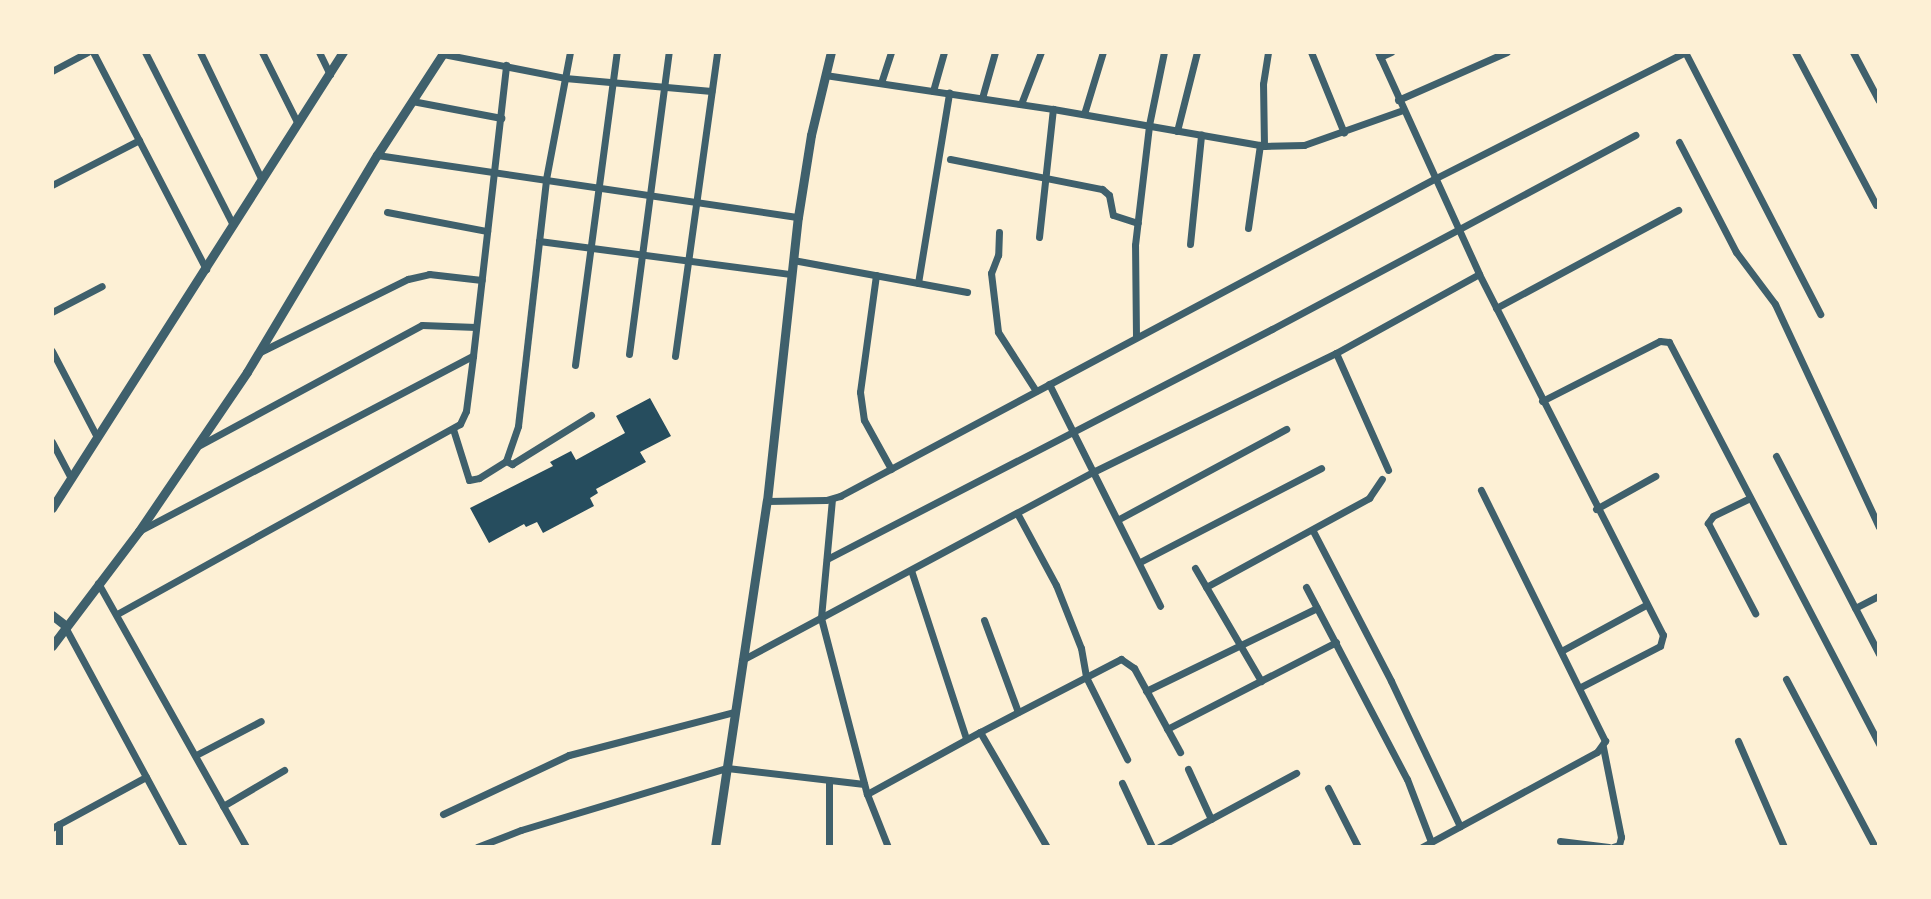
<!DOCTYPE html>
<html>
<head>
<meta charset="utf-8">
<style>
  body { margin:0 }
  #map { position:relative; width:1931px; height:899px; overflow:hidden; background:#fdf0d5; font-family:Karla,sans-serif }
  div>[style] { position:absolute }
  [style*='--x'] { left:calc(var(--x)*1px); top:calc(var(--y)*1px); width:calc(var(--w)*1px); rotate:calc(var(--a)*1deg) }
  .building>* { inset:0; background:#264d5e }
  .minor>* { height:7px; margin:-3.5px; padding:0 3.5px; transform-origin:3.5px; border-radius:3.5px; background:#3f606c }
  .tertiary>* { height:9px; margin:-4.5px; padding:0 4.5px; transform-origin:4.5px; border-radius:4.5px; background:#3f606c }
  span { translate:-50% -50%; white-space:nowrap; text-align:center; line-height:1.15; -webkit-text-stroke:6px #fdf0d5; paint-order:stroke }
  .frame { position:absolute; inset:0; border:54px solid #fdf0d5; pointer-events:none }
</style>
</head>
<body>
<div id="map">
  <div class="building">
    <div style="clip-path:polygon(650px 398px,671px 436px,640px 452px,646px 462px,596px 489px,598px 493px,590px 498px,594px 506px,543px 533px,537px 522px,526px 527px,524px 524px,489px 543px,470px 508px,553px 466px,550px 462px,571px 451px,576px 460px,625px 433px,616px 416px)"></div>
  </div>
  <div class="minor">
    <div style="--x:93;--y:52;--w:245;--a:62.5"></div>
    <div style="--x:145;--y:52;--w:192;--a:63"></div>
    <div style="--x:200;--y:52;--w:140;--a:64.2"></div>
    <div style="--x:262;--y:52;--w:78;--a:63.4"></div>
    <div style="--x:319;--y:52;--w:25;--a:64"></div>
    <div style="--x:1311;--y:52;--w:87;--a:67.8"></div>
    <div style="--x:1378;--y:52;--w:244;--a:65.5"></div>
    <div style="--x:1479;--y:274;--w:405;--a:63"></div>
    <div style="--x:1663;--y:635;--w:11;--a:105"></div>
    <div style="--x:1660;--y:646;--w:89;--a:152.6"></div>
    <div style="--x:1795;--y:52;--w:173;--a:62.1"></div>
    <div style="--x:1853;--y:52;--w:55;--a:62"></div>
    <div style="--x:443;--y:54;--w:124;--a:11.1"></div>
    <div style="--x:565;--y:78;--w:147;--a:5.1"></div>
    <div style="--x:1380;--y:57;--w:12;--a:-24"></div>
    <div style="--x:52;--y:71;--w:40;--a:-28"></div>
    <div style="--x:825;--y:75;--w:231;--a:8.5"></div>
    <div style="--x:1053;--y:109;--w:214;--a:9.9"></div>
    <div style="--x:1264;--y:146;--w:40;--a:-1.4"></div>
    <div style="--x:1304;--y:145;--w:105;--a:-19.5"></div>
    <div style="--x:881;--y:83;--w:33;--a:-72"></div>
    <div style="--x:933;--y:91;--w:41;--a:-74.2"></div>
    <div style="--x:982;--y:98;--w:48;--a:-74.2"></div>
    <div style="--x:1398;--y:100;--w:119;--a:-23.8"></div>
    <div style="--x:412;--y:101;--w:91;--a:10.8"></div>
    <div style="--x:1021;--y:104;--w:56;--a:-69"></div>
    <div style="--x:1084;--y:114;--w:65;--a:-73"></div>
    <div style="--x:1177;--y:131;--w:81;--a:-75.8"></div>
    <div style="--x:1679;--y:142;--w:124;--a:62.6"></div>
    <div style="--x:1736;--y:252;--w:65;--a:53.1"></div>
    <div style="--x:1775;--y:304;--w:246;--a:65"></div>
    <div style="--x:1264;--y:146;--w:62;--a:-90.9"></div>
    <div style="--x:1263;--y:84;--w:32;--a:-81"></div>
    <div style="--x:377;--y:155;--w:426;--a:8.4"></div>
    <div style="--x:950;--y:159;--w:155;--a:11.2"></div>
    <div style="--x:1102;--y:189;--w:9;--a:41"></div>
    <div style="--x:1109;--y:195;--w:20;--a:79"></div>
    <div style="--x:1113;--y:215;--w:26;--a:18"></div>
    <div style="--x:52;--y:185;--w:98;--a:-27.3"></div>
    <div style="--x:387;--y:212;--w:102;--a:10.8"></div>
    <div style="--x:1248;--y:228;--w:84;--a:-81.8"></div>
    <div style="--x:999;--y:232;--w:23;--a:92"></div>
    <div style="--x:998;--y:255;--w:19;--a:111"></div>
    <div style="--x:991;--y:273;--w:59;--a:83.2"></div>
    <div style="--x:998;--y:332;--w:70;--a:57.2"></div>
    <div style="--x:1039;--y:237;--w:129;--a:-83.8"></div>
    <div style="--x:539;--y:241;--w:254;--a:7.5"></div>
    <div style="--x:1190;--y:244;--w:110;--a:-84.2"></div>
    <div style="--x:793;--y:260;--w:177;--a:10.4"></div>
    <div style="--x:876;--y:275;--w:118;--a:97.8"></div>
    <div style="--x:860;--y:392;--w:28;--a:82"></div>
    <div style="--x:864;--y:420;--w:56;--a:61.1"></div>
    <div style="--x:918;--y:283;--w:193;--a:-80.7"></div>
    <div style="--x:1496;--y:308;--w:207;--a:-28.3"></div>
    <div style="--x:52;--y:312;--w:56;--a:-27.5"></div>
    <div style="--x:1136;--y:337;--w:92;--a:-90.6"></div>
    <div style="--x:1135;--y:245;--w:121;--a:-83.3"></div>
    <div style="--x:1149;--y:125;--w:75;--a:-78.4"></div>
    <div style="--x:52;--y:351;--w:97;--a:62.4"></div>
    <div style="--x:260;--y:352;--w:165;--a:-26.3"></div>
    <div style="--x:408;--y:279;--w:22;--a:-13"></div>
    <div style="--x:429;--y:274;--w:53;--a:6.5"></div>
    <div style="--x:1336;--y:353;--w:128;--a:66"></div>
    <div style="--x:629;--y:354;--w:305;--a:-82.5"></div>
    <div style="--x:675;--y:356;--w:307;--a:-82.1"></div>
    <div style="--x:575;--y:365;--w:316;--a:-82.4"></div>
    <div style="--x:1049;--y:384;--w:248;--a:63.4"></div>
    <div style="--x:1542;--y:401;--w:132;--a:-27"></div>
    <div style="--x:1660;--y:341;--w:9;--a:6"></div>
    <div style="--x:1669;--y:342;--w:454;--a:62.4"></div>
    <div style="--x:453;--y:429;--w:53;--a:72.6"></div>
    <div style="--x:469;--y:480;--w:10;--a:-11"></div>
    <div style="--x:479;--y:478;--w:32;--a:-32"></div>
    <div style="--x:506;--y:461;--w:7;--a:27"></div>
    <div style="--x:512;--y:464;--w:93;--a:-31.8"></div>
    <div style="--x:52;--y:442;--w:41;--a:62.2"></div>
    <div style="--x:200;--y:445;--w:252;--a:-28.4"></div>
    <div style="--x:422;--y:325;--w:54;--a:2.1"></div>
    <div style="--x:1776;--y:456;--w:223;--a:62.5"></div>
    <div style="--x:506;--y:461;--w:37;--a:-71"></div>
    <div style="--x:518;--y:426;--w:249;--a:-83.5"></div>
    <div style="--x:546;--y:179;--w:129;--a:-79.3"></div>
    <div style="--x:1750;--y:498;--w:41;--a:154.1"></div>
    <div style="--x:1713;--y:516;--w:9;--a:126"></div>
    <div style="--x:1708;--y:523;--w:102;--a:62.4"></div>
    <div style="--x:832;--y:499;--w:120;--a:95.3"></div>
    <div style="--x:821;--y:618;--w:182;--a:75.4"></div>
    <div style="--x:867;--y:794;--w:57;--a:68.4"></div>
    <div style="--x:767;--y:501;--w:59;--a:-1"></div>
    <div style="--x:826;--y:500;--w:15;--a:-16"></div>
    <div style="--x:840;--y:496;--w:673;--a:-28.09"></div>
    <div style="--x:1434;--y:179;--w:281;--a:-26.8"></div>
    <div style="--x:1685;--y:52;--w:295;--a:62.7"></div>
    <div style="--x:1596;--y:509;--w:68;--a:-29.2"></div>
    <div style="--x:1017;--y:513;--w:82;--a:61.6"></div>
    <div style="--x:1056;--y:585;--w:68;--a:68.4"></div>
    <div style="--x:1081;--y:648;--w:29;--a:80"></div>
    <div style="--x:1086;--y:677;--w:92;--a:63.4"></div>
    <div style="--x:1119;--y:519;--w:190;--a:-28.3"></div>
    <div style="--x:141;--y:530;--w:375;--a:-27.7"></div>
    <div style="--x:1313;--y:531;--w:169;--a:62.5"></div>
    <div style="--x:1391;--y:681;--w:161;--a:64.6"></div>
    <div style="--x:827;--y:559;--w:501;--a:-27.33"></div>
    <div style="--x:1272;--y:329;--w:412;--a:-28.1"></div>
    <div style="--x:1140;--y:562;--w:204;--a:-27.4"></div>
    <div style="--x:1195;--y:568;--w:131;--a:59.7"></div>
    <div style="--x:911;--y:570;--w:177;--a:71.9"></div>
    <div style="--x:98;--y:583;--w:303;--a:60.7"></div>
    <div style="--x:1206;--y:587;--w:186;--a:-28.6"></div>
    <div style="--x:1369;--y:498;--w:23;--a:-56"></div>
    <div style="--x:1306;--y:587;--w:217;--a:62.3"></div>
    <div style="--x:1407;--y:779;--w:67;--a:69.1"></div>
    <div style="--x:1855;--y:608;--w:27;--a:-27"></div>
    <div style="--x:117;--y:614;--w:392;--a:-29"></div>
    <div style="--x:460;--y:424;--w:14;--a:-65"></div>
    <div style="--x:466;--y:411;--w:55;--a:-82.7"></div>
    <div style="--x:473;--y:356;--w:293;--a:-83.5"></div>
    <div style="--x:984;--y:620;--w:98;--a:69.7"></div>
    <div style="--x:65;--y:627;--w:250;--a:61.6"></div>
    <div style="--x:1563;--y:650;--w:94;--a:-28.5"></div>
    <div style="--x:742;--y:660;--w:400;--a:-28.2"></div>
    <div style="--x:1095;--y:471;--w:268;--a:-26.1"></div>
    <div style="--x:1336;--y:353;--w:163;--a:-28.9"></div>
    <div style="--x:1786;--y:679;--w:190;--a:62.1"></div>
    <div style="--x:1146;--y:691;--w:190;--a:-25.9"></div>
    <div style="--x:1167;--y:729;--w:190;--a:-27.2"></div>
    <div style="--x:980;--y:732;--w:159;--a:-27.4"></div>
    <div style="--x:1121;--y:659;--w:16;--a:35"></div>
    <div style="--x:1134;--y:668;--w:96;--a:61.3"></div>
    <div style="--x:1738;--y:741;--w:116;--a:66.5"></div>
    <div style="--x:1603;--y:747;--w:92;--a:78.7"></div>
    <div style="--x:1621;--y:837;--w:8;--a:104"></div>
    <div style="--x:1619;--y:845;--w:6;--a:162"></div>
    <div style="--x:196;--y:755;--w:73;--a:-27.6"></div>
    <div style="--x:1188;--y:769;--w:55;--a:65.3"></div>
    <div style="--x:1122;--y:783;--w:71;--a:64.9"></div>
    <div style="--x:1328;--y:788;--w:66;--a:63"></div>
    <div style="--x:867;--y:794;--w:129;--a:-28.8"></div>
    <div style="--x:980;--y:732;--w:133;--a:59.8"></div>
    <div style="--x:223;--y:806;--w:71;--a:-30.5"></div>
    <div style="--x:443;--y:814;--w:139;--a:-25.1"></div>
    <div style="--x:569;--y:755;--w:171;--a:-14.6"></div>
    <div style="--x:59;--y:824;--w:23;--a:90"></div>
    <div style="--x:52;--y:828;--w:107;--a:-28.5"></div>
    <div style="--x:1560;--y:841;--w:49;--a:7"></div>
    <div style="--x:477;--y:847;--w:47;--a:-21.1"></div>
    <div style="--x:521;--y:830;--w:215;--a:-16.8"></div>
    <div style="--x:727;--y:768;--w:138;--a:6.7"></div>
    <div style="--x:829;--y:847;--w:67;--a:-90"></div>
    <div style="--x:1159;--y:847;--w:156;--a:-28.4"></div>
    <div style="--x:1422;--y:847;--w:199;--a:-28.5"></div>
    <div style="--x:1597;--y:752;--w:14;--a:-54"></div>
    <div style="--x:1605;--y:741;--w:280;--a:-116.3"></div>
  </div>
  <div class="tertiary">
    <div style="--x:52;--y:508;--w:541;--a:-57.46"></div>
    <div style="--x:52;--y:615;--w:16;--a:38"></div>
    <div style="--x:52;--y:646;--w:144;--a:-52.9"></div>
    <div style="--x:139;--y:531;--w:192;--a:-55.8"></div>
    <div style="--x:247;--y:372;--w:253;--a:-59.1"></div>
    <div style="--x:377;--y:155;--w:123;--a:-57"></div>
    <div style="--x:715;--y:847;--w:350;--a:-81.5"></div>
    <div style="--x:767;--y:501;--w:286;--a:-83.8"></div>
    <div style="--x:798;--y:217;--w:83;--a:-81"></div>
    <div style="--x:811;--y:135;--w:85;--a:-76.5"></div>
  </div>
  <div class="frame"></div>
</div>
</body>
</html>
